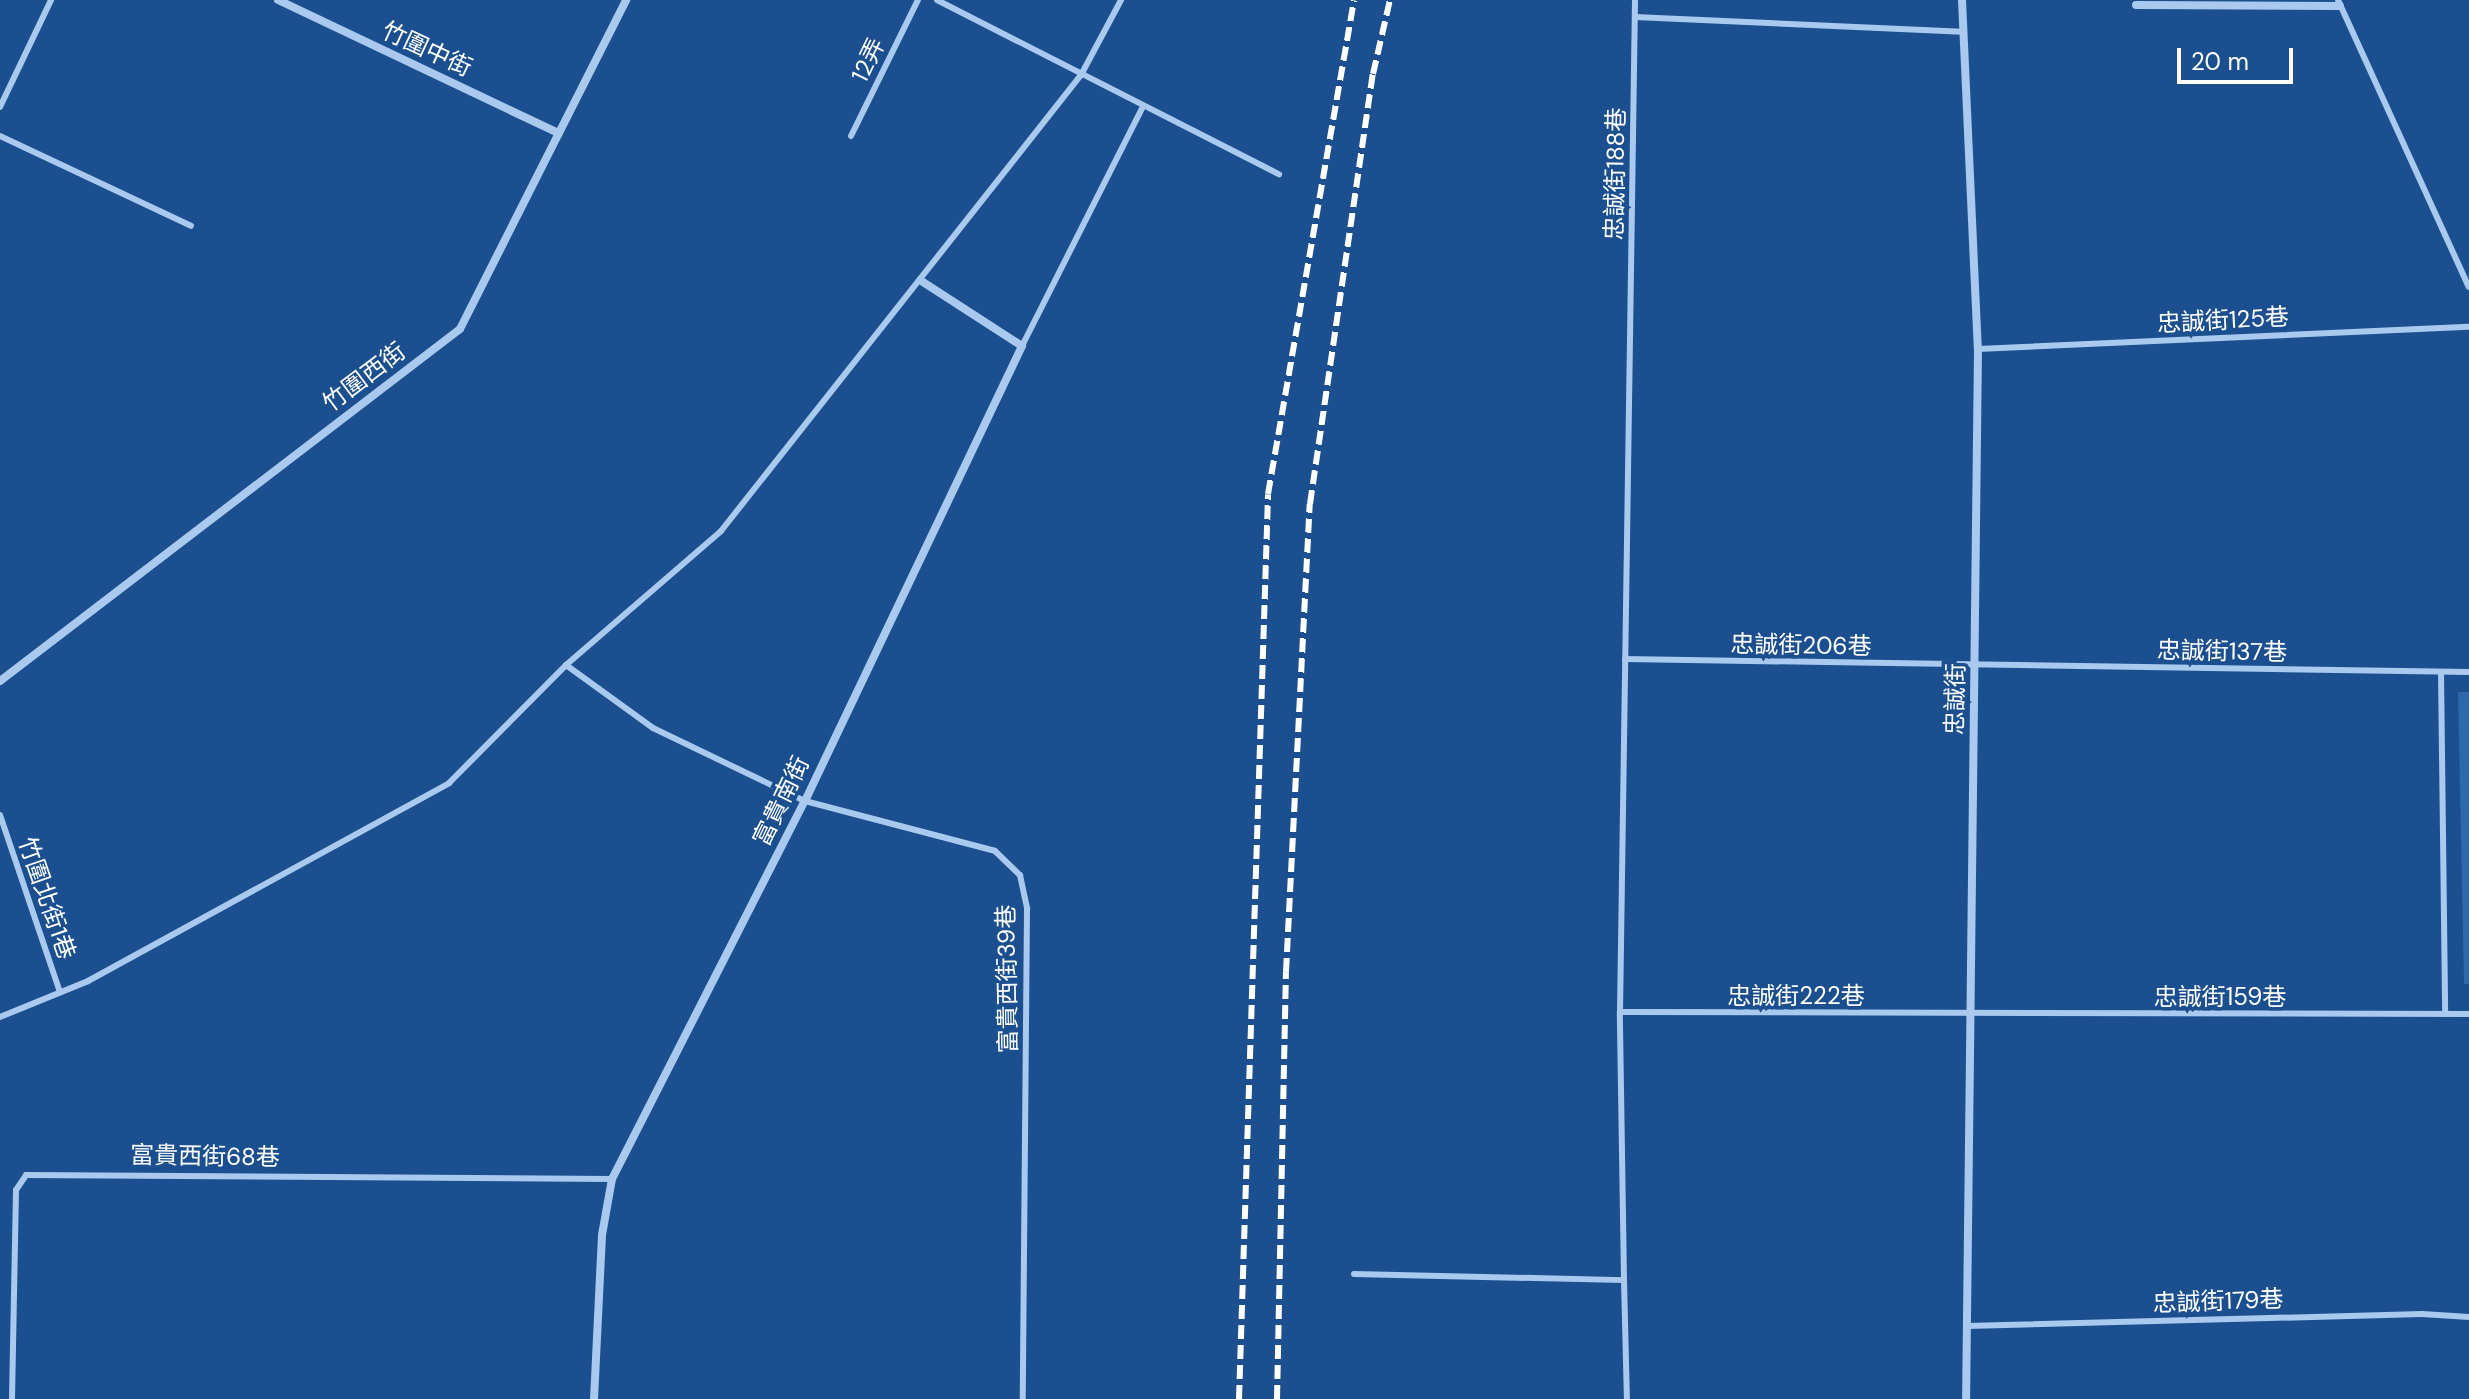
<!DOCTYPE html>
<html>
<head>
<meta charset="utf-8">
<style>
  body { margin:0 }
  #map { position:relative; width:2469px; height:1399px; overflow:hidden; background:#1b4f8f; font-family:"DM Sans","Noto Sans TC",sans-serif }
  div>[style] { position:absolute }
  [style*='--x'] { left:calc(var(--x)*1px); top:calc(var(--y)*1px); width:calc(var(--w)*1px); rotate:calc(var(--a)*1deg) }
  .green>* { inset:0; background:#2e69ad }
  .service>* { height:6px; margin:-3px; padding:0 3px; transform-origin:3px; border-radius:3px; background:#a9c9ee }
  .minor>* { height:8px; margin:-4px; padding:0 4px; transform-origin:4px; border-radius:4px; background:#a9c9ee }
  .rail>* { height:6px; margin-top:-3px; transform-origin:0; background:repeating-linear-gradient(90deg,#fff 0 14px,transparent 0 20px) }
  span { translate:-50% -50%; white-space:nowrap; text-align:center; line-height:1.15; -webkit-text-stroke:7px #1b4f8f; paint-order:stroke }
  .street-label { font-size:24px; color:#fff }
  .scale { position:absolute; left:2177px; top:48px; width:116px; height:36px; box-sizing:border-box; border:4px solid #fff; border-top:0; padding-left:10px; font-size:24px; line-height:28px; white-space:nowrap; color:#fff; -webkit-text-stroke:6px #1b4f8f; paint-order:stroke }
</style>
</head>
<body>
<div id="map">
  <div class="green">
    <div style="clip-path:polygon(2458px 692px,2469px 692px,2469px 984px,2464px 984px)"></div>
  </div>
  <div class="service">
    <div style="--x:937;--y:0;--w:384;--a:27"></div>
    <div style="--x:2338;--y:0;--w:315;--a:65.5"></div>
    <div style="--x:1635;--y:17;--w:327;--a:2.6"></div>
    <div style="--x:0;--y:107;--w:119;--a:-64.5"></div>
    <div style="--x:0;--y:136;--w:211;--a:25.2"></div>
    <div style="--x:851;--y:136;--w:152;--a:-63.8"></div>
    <div style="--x:1022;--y:346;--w:269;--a:-63.2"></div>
    <div style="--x:1978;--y:349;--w:491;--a:-2.6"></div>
    <div style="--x:1625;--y:659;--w:844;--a:0.88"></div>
    <div style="--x:566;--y:665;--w:107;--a:35.9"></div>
    <div style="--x:653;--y:728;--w:169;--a:25.7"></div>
    <div style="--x:805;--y:801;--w:196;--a:14.7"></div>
    <div style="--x:995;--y:851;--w:35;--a:44"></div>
    <div style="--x:1020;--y:875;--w:35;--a:78"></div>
    <div style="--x:1027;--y:909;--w:490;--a:90.5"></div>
    <div style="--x:2441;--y:672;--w:342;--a:89.3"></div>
    <div style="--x:0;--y:815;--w:187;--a:71.3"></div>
    <div style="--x:1620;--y:1012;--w:849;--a:0.13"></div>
    <div style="--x:0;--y:1017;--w:95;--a:-22.2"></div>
    <div style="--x:88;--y:981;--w:412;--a:-28.7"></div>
    <div style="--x:449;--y:783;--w:166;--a:-45.2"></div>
    <div style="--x:566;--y:665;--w:205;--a:-40.8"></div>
    <div style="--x:721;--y:531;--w:581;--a:-51.71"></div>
    <div style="--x:1081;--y:75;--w:85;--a:-61.9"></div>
    <div style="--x:1354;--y:1274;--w:270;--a:1.3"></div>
    <div style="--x:1624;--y:1280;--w:268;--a:-90.9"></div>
    <div style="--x:1620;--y:1012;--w:1012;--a:-89.15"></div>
    <div style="--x:1624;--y:1280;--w:119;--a:88.6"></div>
    <div style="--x:1967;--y:1326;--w:455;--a:-1.5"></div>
    <div style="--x:2422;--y:1314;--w:47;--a:3.7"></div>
    <div style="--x:12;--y:1399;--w:209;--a:-88.9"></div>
    <div style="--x:16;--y:1190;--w:18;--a:-56"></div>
    <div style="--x:26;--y:1175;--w:586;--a:0.39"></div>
  </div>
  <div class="minor">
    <div style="--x:278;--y:0;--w:310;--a:25.4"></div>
    <div style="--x:1962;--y:0;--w:349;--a:87.4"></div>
    <div style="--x:1978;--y:349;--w:1050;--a:90.65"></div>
    <div style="--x:2136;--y:5;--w:204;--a:0.3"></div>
    <div style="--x:0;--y:681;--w:579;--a:-37.42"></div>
    <div style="--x:460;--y:329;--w:369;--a:-63.2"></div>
    <div style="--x:594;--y:1399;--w:164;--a:-87.2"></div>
    <div style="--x:602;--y:1235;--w:57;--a:-79.9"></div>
    <div style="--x:612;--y:1179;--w:424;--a:-63"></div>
    <div style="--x:805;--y:801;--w:504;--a:-64.5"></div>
    <div style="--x:1022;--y:346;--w:121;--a:-147.1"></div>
  </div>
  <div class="rail">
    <div style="--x:1239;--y:1399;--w:905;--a:-88.16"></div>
    <div style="--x:1268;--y:494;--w:501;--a:-80.12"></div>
    <div style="--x:1277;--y:1399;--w:427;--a:-88.8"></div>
    <div style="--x:1286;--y:972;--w:469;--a:-87.1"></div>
    <div style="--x:1310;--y:504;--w:435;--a:-81.7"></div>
    <div style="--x:1373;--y:74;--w:76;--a:-77.1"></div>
  </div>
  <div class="street-label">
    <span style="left:427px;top:49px;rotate:25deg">竹圍中街</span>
    <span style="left:868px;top:60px;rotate:-64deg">12弄</span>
    <span style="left:1615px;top:174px;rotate:-89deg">忠誠街188巷</span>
    <span style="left:2223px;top:320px;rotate:-3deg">忠誠街125巷</span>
    <span style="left:364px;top:377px;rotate:-37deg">竹圍西街</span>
    <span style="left:1801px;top:645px;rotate:1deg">忠誠街206巷</span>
    <span style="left:2222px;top:651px;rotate:1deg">忠誠街137巷</span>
    <span style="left:1955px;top:699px;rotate:-89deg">忠誠街</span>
    <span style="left:781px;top:801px;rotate:-64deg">富貴南街</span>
    <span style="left:47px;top:898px;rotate:71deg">竹圍北街1巷</span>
    <span style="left:1007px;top:979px;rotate:-91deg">富貴西街39巷</span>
    <span style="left:1796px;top:996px">忠誠街222巷</span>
    <span style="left:2220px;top:997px">忠誠街159巷</span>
    <span style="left:205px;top:1156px;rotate:1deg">富貴西街68巷</span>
    <span style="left:2218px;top:1301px;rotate:-2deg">忠誠街179巷</span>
  </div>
  <div class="scale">20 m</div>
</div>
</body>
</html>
